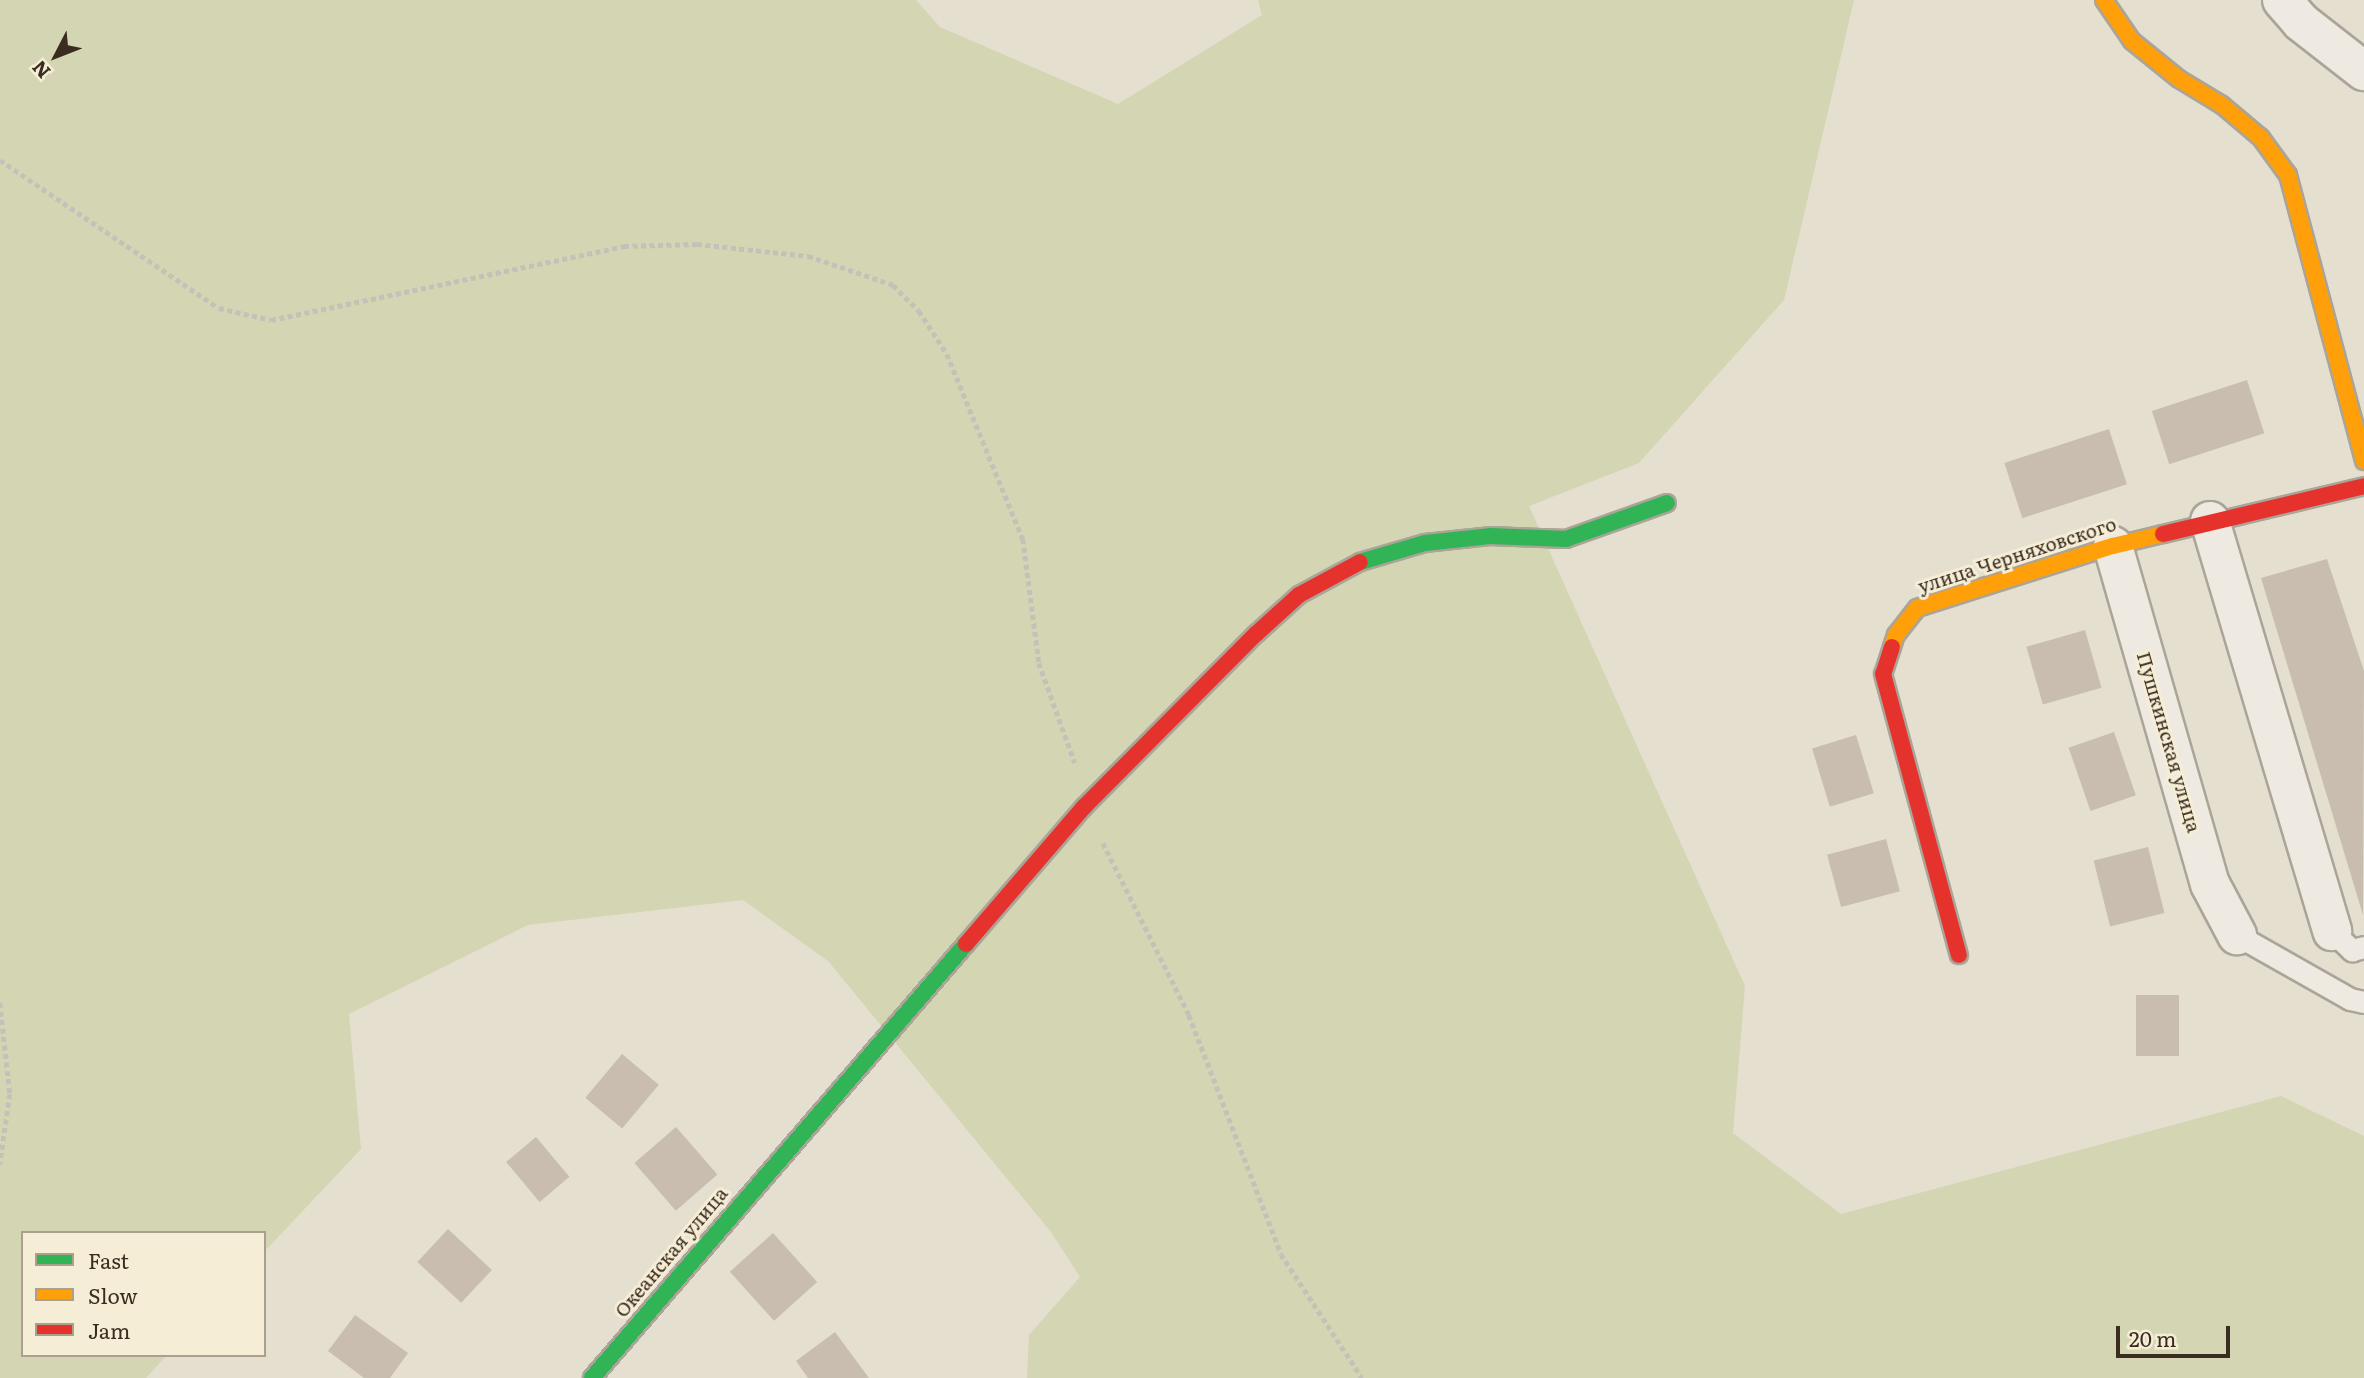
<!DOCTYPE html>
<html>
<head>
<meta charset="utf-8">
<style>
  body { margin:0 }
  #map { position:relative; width:2364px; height:1378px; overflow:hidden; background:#e5dfcf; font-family:Literata,serif }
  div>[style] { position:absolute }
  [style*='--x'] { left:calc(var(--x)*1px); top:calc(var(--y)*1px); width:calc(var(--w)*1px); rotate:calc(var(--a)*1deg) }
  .green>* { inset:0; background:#d4d5b2 }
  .building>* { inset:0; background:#c9bdb0; transform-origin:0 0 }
  .path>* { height:4.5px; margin-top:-2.25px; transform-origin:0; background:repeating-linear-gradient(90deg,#c6c1b8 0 5px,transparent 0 8.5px) }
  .roads { filter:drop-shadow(2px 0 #aba498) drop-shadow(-2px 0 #aba498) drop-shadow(0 2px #aba498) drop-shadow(0 -2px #aba498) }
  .lane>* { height:21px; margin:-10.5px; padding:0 10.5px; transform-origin:10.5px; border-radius:10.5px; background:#eeeae1 }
  .street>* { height:38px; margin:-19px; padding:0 19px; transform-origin:19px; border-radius:19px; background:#eeeae1 }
  .fast>* { height:16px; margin:-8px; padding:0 8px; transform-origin:8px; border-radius:8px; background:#30b455 }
  .slow>* { height:16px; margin:-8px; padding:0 8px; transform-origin:8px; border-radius:8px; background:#ff9f0a }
  .jam>* { height:16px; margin:-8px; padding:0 8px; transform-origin:8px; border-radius:8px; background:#e5322d }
  span { translate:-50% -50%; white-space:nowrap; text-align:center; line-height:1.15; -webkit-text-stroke:6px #f6edd6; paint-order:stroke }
  .street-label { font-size:19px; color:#3a2d1f }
  .legend { position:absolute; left:21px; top:1231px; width:245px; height:126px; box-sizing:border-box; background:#f6edd6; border:2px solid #aba08d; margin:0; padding:9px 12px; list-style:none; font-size:21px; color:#3a2d1f }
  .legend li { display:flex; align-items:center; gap:14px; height:35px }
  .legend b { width:35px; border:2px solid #aba08d }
  .north { position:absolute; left:21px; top:21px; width:70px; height:70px; -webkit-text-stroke:5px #f6edd6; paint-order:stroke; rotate:228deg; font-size:19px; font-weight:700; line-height:28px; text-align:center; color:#3a2d1f }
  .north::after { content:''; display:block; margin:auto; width:24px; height:32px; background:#3a2d1f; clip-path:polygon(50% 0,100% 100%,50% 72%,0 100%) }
  .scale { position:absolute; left:2116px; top:1326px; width:114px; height:32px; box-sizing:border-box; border:4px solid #3a2d1f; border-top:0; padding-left:9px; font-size:21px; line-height:24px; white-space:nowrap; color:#3a2d1f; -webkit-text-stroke:5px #f6edd6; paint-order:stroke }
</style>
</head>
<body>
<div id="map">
  <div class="green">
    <div style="clip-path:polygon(0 0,916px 0,940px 27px,1118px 104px,1262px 15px,1258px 0,1854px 0,1784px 300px,1639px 463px,1529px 506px,1745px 986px,1733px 1133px,1841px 1214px,2281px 1096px,2364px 1136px,2364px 1378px,1027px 1378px,1029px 1335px,1080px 1277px,1051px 1232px,828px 961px,743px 900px,528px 925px,349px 1014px,361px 1149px,264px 1252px,264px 1233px,23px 1233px,23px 1355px,167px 1355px,146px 1378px,0 1378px)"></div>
  </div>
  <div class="building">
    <div style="left:2247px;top:380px;width:56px;height:100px;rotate:72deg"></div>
    <div style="left:2109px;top:429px;width:58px;height:110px;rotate:72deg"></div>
    <div style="clip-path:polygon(2327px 559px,2364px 671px,2363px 915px,2261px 578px)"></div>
    <div style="left:2085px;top:630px;width:60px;height:61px;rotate:74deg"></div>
    <div style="left:2114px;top:732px;width:67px;height:48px;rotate:71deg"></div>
    <div style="left:1856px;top:735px;width:61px;height:46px;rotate:73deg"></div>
    <div style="left:1886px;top:839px;width:54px;height:61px;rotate:75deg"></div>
    <div style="left:2148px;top:847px;width:68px;height:56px;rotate:76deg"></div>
    <div style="left:2136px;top:995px;width:43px;height:61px"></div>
    <div style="left:622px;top:1054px;width:48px;height:57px;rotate:40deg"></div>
    <div style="left:676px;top:1127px;width:63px;height:55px;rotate:49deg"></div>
    <div style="left:536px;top:1137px;width:52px;height:39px;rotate:50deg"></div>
    <div style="left:448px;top:1229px;width:60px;height:45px;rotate:43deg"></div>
    <div style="left:773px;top:1233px;width:66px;height:58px;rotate:48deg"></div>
    <div style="clip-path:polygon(355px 1315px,408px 1353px,390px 1378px,364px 1378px,328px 1351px)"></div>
    <div style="clip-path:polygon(835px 1332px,869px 1378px,808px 1378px,796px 1361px)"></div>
  </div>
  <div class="path">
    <div style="--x:0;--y:160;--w:264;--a:34.1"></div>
    <div style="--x:219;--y:308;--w:53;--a:13"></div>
    <div style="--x:271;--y:320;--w:361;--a:-11.8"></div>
    <div style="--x:624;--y:246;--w:73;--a:-1.6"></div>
    <div style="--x:697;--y:244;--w:112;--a:6.2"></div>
    <div style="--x:808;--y:256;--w:90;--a:18.8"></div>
    <div style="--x:893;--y:285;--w:37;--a:45"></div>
    <div style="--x:919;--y:311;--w:51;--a:56.9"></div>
    <div style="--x:947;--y:354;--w:200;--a:67.7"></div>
    <div style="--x:1023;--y:539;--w:125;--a:82.6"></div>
    <div style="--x:1039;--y:663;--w:106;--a:70.2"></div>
    <div style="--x:1103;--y:843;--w:192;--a:63.4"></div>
    <div style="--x:1189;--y:1015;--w:256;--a:68.9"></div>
    <div style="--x:1281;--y:1254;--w:148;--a:56.8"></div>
    <div style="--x:0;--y:1003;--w:92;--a:83.7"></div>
    <div style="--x:10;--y:1094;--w:71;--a:98.1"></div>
  </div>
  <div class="roads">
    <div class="lane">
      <div style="--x:2332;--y:931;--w:28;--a:44"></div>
      <div style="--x:2352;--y:950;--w:12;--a:-14"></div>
      <div style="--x:2237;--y:935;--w:130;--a:29.5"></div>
      <div style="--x:2350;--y:999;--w:14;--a:12"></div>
    </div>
    <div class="street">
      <div style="--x:2282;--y:0;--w:29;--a:49"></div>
      <div style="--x:2301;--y:22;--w:80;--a:37.9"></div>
      <div style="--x:2210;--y:521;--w:428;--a:73.4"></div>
      <div style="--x:2113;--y:546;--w:352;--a:74"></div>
      <div style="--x:2210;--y:884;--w:58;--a:62.1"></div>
    </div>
    <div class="fast">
      <div style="--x:1360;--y:562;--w:68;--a:-16.3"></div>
      <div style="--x:1425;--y:543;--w:65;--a:-6.1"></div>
      <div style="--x:1490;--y:536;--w:76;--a:2.3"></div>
      <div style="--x:1566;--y:539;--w:107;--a:-19.6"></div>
      <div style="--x:592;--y:1378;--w:573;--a:-49.25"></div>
    </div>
    <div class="slow">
      <div style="--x:2104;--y:0;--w:50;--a:55.7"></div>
      <div style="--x:2132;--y:41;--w:60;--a:39"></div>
      <div style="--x:2179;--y:79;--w:50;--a:31.2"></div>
      <div style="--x:2222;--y:105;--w:51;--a:40.2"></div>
      <div style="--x:2261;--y:138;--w:46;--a:53.9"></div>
      <div style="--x:2288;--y:175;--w:296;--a:75.1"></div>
      <div style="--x:1892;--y:647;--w:13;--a:-72"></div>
      <div style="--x:1896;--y:635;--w:34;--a:-52"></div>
      <div style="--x:1917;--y:608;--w:206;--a:-17.6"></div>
      <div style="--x:2113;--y:546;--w:51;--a:-13.5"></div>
    </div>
    <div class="jam">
      <div style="--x:2163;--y:534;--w:207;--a:-13.4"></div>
      <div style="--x:1892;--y:647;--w:28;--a:108"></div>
      <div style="--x:1883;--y:674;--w:291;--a:74.9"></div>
      <div style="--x:966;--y:944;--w:181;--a:-49.3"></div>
      <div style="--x:1084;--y:807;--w:244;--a:-45.2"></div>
      <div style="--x:1256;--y:634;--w:58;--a:-42.2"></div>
      <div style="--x:1299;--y:595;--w:69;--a:-28.4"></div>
    </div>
  </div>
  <div class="street-label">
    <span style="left:2017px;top:555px;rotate:-18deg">улица Черняховского</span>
    <span style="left:2169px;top:742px;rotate:74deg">Пушкинская улица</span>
    <span style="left:671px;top:1252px;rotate:-50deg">Океанская улица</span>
  </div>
  <ul class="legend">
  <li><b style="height:9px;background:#30b455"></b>Fast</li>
  <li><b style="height:9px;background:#ff9f0a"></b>Slow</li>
  <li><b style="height:9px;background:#e5322d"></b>Jam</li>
  </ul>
  <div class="north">N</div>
  <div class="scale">20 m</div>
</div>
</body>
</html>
